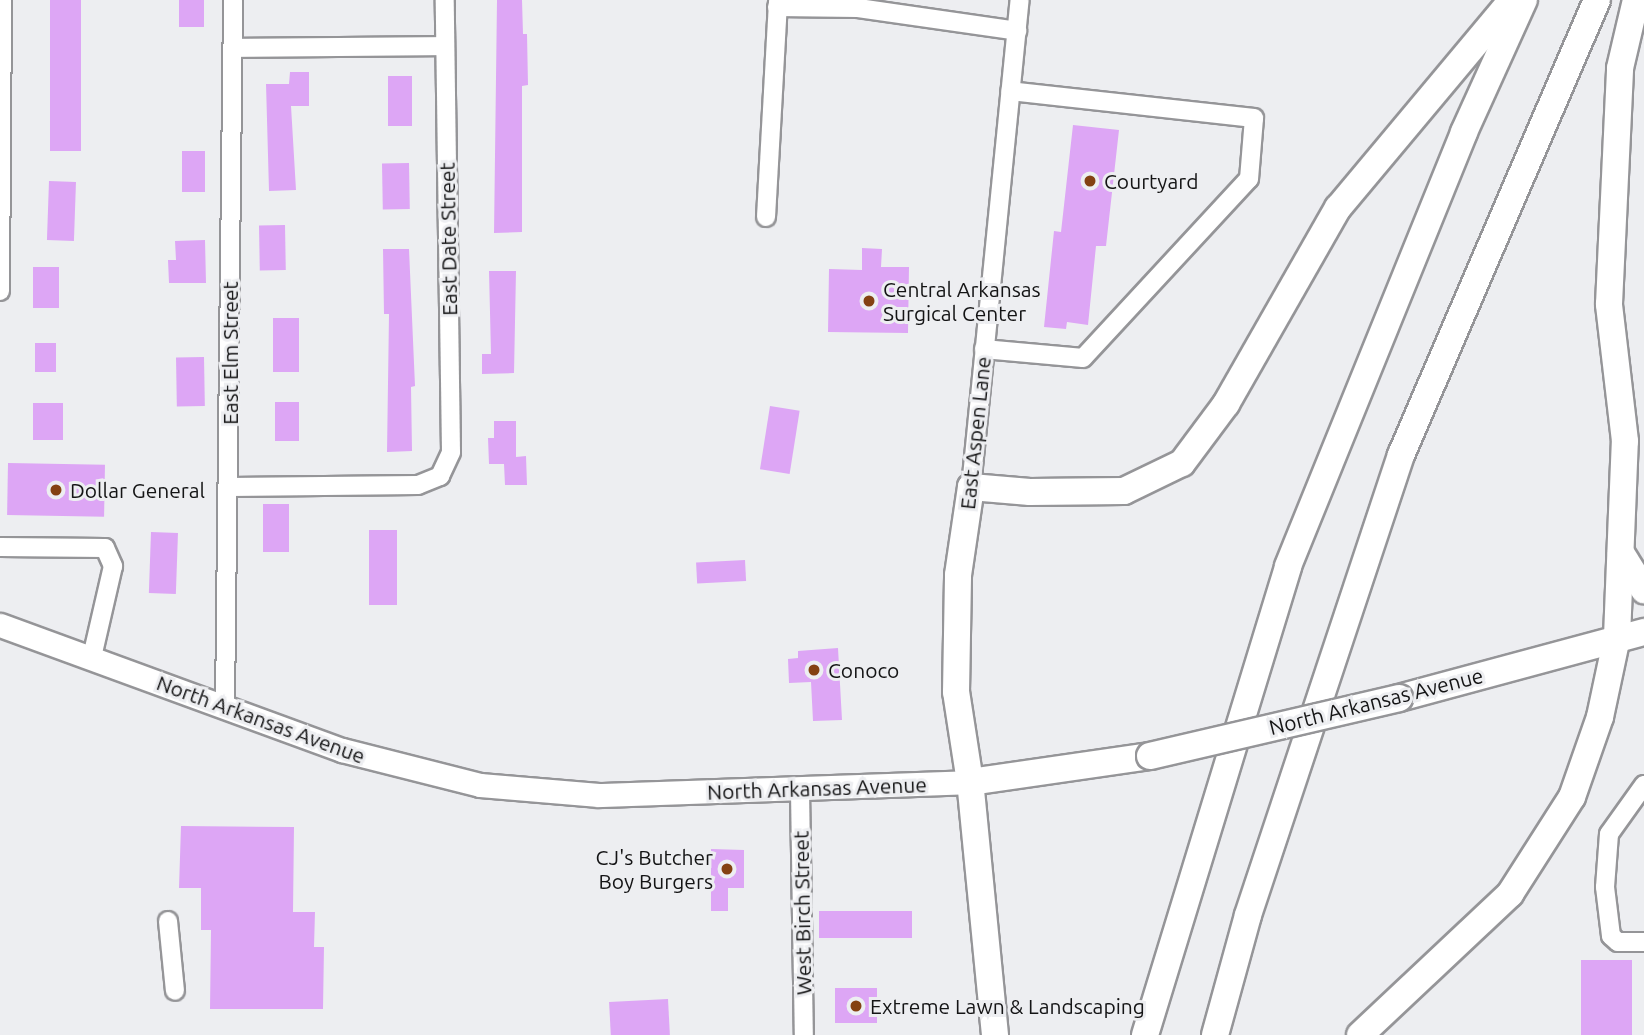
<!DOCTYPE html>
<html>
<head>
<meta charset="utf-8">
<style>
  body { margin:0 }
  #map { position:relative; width:1644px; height:1035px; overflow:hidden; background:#edeef1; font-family:Ubuntu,sans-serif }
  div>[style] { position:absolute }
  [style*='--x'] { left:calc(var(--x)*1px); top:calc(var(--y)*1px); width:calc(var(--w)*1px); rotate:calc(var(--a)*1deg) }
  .building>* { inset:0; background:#dda6f5; transform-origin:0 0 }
  .roads { filter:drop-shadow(2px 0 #959598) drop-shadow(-2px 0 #959598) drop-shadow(0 2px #959598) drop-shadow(0 -2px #959598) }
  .minor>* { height:18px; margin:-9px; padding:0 9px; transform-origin:9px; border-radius:9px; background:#fff }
  .major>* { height:23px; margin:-11.5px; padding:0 11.5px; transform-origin:11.5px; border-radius:11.5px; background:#fff }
  .highway>* { height:26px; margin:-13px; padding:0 13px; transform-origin:13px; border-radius:13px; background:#fff }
  .bridges { filter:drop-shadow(2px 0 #959598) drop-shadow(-2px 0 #959598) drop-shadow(0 2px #959598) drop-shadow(0 -2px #959598) }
  .highway-bridge>* { height:26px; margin:-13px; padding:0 13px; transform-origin:13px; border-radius:13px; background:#fff }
  .dots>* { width:19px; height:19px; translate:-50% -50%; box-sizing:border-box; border:4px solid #edeef1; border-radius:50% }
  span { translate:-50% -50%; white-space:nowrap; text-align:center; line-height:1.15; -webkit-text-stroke:6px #edeef1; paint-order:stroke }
  .poi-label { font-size:21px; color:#141415 }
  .left { translate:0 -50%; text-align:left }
  .right { translate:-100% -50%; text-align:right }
  .street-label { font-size:21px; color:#141415 }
</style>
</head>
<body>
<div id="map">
  <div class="building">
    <div style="left:50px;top:0;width:31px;height:151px"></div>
    <div style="left:179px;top:0;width:25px;height:27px"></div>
    <div style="clip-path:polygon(497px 0,522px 0,523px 34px,527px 34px,528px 85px,522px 86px,522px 232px,494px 233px)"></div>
    <div style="clip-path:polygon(290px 72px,309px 72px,309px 106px,291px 106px,296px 190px,269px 191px,266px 84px,289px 84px)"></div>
    <div style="left:388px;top:76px;width:24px;height:50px"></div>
    <div style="clip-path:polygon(1073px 125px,1119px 130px,1106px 246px,1096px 246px,1088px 325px,1067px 322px,1066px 329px,1044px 327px,1054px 231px,1061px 232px)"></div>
    <div style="left:182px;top:151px;width:23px;height:41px"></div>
    <div style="left:409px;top:163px;width:46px;height:27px;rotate:89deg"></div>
    <div style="left:49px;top:181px;width:27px;height:59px;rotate:2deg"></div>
    <div style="left:285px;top:225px;width:45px;height:26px;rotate:89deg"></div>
    <div style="clip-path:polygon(205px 240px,206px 283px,169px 283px,168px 260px,176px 260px,175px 241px)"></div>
    <div style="clip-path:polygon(862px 248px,882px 249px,881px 267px,909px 267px,908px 333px,828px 332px,829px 269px,862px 270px)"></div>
    <div style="clip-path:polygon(383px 249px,409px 249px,415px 386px,411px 387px,412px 451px,387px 452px,389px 314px,384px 314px)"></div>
    <div style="left:33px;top:267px;width:26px;height:41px"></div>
    <div style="clip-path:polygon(489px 271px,516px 271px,514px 373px,482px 374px,482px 354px,491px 354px)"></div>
    <div style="left:273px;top:318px;width:26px;height:54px"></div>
    <div style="left:35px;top:343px;width:21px;height:29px"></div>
    <div style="left:204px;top:357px;width:49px;height:28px;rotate:89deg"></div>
    <div style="left:299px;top:402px;width:39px;height:24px;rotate:90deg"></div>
    <div style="left:33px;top:403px;width:30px;height:37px"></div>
    <div style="left:770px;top:406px;width:30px;height:64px;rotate:9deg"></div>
    <div style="clip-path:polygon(494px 421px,516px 421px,516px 457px,526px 456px,527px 485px,505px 485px,504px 464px,489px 464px,488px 438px,494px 438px)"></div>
    <div style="left:8px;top:463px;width:97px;height:52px;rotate:1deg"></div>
    <div style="left:263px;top:504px;width:26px;height:48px"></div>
    <div style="left:397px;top:530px;width:75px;height:28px;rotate:90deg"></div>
    <div style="left:151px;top:532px;width:27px;height:61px;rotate:2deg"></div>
    <div style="left:745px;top:560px;width:21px;height:49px;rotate:87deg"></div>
    <div style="clip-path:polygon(838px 648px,842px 720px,813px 721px,811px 682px,789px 683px,788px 659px,798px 658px,798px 651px)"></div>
    <div style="clip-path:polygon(181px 826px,294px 827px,293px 912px,315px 912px,314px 947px,324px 947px,323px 1009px,210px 1009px,211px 930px,201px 930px,201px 888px,179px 888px)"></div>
    <div style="clip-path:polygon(711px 849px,744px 850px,744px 888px,728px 888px,728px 911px,711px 911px)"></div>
    <div style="left:912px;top:911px;width:27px;height:93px;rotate:90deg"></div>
    <div style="left:1581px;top:960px;width:51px;height:75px"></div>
    <div style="left:835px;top:988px;width:42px;height:35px"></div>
    <div style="left:668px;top:999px;width:36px;height:59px;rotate:87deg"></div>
  </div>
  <div class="roads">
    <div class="minor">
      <div style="--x:777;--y:7;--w:81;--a:0.7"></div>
      <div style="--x:858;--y:8;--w:161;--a:8.2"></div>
      <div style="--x:232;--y:48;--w:213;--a:-0.5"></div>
      <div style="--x:766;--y:217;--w:217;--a:-86.8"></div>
      <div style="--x:0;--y:291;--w:291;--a:-89.6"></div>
      <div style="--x:984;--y:349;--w:99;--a:5.2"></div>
      <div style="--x:1083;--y:358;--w:244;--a:-47.2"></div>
      <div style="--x:1249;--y:179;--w:61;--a:-85.3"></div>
      <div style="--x:1254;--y:118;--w:245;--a:-173.7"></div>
      <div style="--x:230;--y:487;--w:188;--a:-0.6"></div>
      <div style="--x:418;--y:485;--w:24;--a:-22"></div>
      <div style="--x:440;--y:476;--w:26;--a:-65"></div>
      <div style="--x:451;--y:452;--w:452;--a:-90.8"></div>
      <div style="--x:971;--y:487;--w:489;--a:-84.3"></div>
      <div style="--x:0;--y:547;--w:105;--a:0.5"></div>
      <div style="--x:105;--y:548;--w:20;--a:66"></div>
      <div style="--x:113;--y:566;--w:93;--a:103"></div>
      <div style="--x:225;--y:706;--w:706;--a:-89.35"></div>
      <div style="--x:1644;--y:785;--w:60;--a:125.5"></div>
      <div style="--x:1609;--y:834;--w:53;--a:94.3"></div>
      <div style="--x:1605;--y:887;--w:49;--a:83"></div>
      <div style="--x:1611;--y:936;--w:9;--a:41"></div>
      <div style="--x:1618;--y:942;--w:26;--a:0"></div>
      <div style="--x:800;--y:791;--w:244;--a:89.1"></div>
      <div style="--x:168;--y:921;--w:70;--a:84.3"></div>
    </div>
    <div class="major">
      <div style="--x:0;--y:625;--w:364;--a:20.1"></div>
      <div style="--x:342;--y:750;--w:142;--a:14.2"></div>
      <div style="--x:480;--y:785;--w:119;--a:4.8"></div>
      <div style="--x:599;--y:795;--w:371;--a:-2"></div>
    </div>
    <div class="highway">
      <div style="--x:1621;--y:553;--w:44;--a:58.1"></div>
      <div style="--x:1399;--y:698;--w:254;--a:-15.1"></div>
      <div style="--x:970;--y:782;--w:182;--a:-8.2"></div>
      <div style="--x:995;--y:1035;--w:254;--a:-95.6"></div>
      <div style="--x:970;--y:782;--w:91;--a:-98.8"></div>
      <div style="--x:956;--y:692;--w:117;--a:-89"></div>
      <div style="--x:958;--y:575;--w:89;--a:-81.6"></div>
      <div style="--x:971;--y:487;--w:59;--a:4.8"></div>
      <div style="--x:1030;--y:492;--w:94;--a:-0.6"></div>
      <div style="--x:1124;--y:491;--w:64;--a:-25.8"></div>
      <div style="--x:1182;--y:463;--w:74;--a:-53.3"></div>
      <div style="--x:1226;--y:404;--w:226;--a:-60.3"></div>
      <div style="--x:1338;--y:208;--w:271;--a:-50.1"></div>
      <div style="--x:1145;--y:1035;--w:490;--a:-73"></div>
      <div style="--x:1288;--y:566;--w:468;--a:-67.9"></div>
      <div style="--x:1464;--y:132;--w:145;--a:-65.6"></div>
      <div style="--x:1215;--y:1035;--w:124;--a:-74.6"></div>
      <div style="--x:1248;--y:915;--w:485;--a:-71.6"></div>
      <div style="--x:1401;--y:455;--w:495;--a:-66.7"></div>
      <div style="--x:1360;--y:1035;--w:206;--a:-43.2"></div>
      <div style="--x:1510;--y:894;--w:115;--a:-57.4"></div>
      <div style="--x:1572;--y:797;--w:85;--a:-70.7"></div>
      <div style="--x:1600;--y:717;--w:82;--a:-78"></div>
      <div style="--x:1617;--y:637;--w:196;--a:-87.7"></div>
      <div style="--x:1625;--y:441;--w:138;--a:-96.7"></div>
      <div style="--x:1609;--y:304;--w:236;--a:-87.3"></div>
      <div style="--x:1620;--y:68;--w:70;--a:-76.8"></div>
    </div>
  </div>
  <div class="bridges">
    <div class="highway-bridge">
      <div style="--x:1150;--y:756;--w:256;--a:-13.1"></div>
    </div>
  </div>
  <div class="dots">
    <div style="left:1090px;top:181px;background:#844112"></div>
    <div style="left:869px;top:301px;background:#844112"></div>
    <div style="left:56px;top:490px;background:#844112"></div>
    <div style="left:814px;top:670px;background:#844112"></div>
    <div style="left:727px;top:869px;background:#844112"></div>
    <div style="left:856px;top:1006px;background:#844112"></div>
  </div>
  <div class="poi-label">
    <span class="left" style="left:1104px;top:181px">Courtyard</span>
    <span class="left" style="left:883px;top:301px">Central Arkansas<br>Surgical Center</span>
    <span class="left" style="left:70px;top:490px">Dollar General</span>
    <span class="left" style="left:828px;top:670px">Conoco</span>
    <span class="right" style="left:713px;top:869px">CJ's Butcher<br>Boy Burgers</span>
    <span class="left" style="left:870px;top:1006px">Extreme Lawn &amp; Landscaping</span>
  </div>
  <div class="street-label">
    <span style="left:448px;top:239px;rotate:-91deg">East Date Street</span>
    <span style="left:230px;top:353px;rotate:-90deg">East Elm Street</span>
    <span style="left:975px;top:433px;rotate:-84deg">East Aspen Lane</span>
    <span style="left:1376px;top:701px;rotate:-14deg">North Arkansas Avenue</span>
    <span style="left:261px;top:719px;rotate:20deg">North Arkansas Avenue</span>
    <span style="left:817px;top:788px;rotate:-2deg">North Arkansas Avenue</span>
    <span style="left:802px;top:913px;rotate:-91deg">West Birch Street</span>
  </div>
</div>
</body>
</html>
